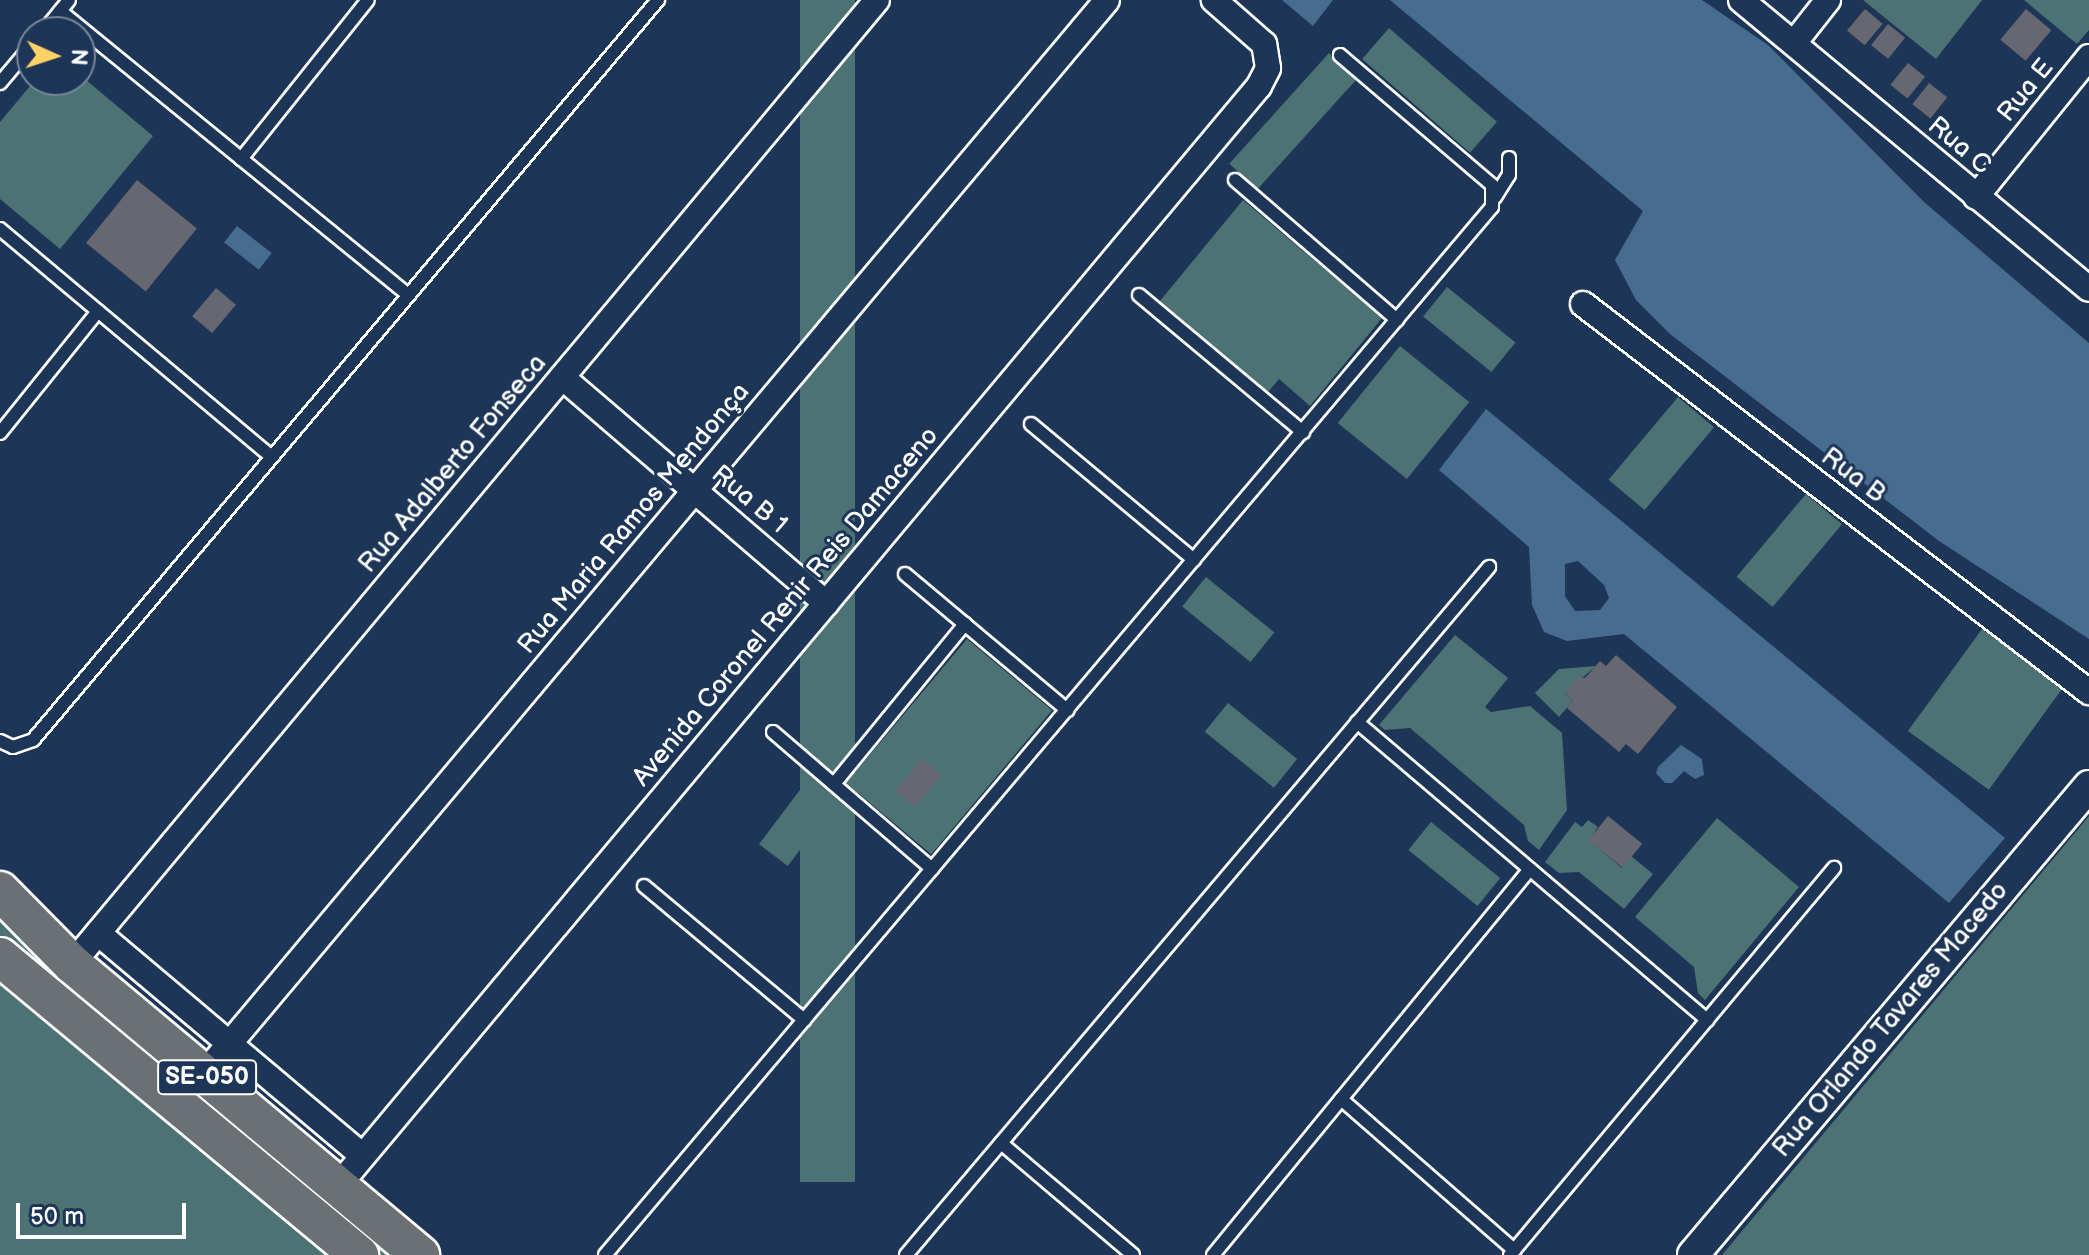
<!DOCTYPE html>
<html>
<head>
<meta charset="utf-8">
<style>
  body { margin:0 }
  #map { position:relative; width:2089px; height:1255px; overflow:hidden; background:#1d3557; font-family:"Balsamiq Sans",sans-serif }
  div>[style] { position:absolute }
  [style*='--x'] { left:calc(var(--x)*1px); top:calc(var(--y)*1px); width:calc(var(--w)*1px); rotate:calc(var(--a)*1deg) }
  .green>* { inset:0; background:#4d7274; transform-origin:0 0 }
  .water>* { inset:0; background:#476c8f; transform-origin:0 0 }
  .building>* { inset:0; background:#676771; transform-origin:0 0 }
  .roads { filter:drop-shadow(2px 0 #fff) drop-shadow(-2px 0 #fff) drop-shadow(0 2px #fff) drop-shadow(0 -2px #fff) }
  .service>* { height:12px; margin:-6px; padding:0 6px; transform-origin:6px; border-radius:6px; background:#1d3557 }
  .minor>* { height:24px; margin:-12px; padding:0 12px; transform-origin:12px; border-radius:12px; background:#1d3557 }
  .tertiary>* { height:30px; margin:-15px; padding:0 15px; transform-origin:15px; border-radius:15px; background:#1d3557 }
  .primary>* { height:38px; margin:-19px; padding:0 19px; transform-origin:19px; border-radius:19px; background:#6a7074 }
  span { translate:-50% -50%; white-space:nowrap; text-align:center; line-height:1.15; -webkit-text-stroke:6px #1d3557; paint-order:stroke }
  .shield-label span { padding:2px 6px; background:#1d3557; border:2px solid; border-radius:6px; -webkit-text-stroke-width:0 }
  .shield-label { font-size:24px; color:#fff; font-weight:700 }
  .street-label { font-size:26px; color:#fff }
  .north { position:absolute; left:16px; top:16px; width:80px; height:80px; box-sizing:border-box; background:#1d3557; border:2px solid #77869a; border-radius:50%; rotate:93deg; font-size:22px; font-weight:700; line-height:32px; text-align:center; color:#fff }
  .north::after { content:''; display:block; margin:auto; width:28px; height:36px; background:#ffd166; clip-path:polygon(50% 0,100% 100%,50% 72%,0 100%) }
  .scale { position:absolute; left:16px; top:1203px; width:170px; height:36px; box-sizing:border-box; border:4px solid #fff; border-top:0; padding-left:10px; font-size:24px; line-height:28px; white-space:nowrap; color:#fff; -webkit-text-stroke:6px #1d3557; paint-order:stroke }
</style>
</head>
<body>
<div id="map">
  <div class="green">
    <div style="left:800px;top:0;width:55px;height:1182px"></div>
    <div style="clip-path:polygon(1863px 0,1982px 0,1936px 59px)"></div>
    <div style="clip-path:polygon(2024px 0,2089px 0,2089px 30px,2077px 44px)"></div>
    <div style="left:1389px;top:28px;width:143px;height:41px;rotate:41deg"></div>
    <div style="left:1329px;top:53px;width:38px;height:149px;rotate:42deg"></div>
    <div style="clip-path:polygon(80px 75px,153px 136px,60px 249px,0 199px,0 122px,35px 80px,80px 80px)"></div>
    <div style="clip-path:polygon(1243px 200px,1382px 318px,1310px 406px,1279px 379px,1268px 392px,1160px 301px)"></div>
    <div style="left:1447px;top:287px;width:88px;height:38px;rotate:39deg"></div>
    <div style="left:1400px;top:346px;width:89px;height:99px;rotate:39deg"></div>
    <div style="left:1678px;top:397px;width:47px;height:108px;rotate:40deg"></div>
    <div style="left:1806px;top:494px;width:47px;height:108px;rotate:40deg"></div>
    <div style="left:1206px;top:577px;width:88px;height:38px;rotate:39deg"></div>
    <div style="left:1982px;top:629px;width:100px;height:126px;rotate:36deg"></div>
    <div style="clip-path:polygon(1455px 635px,1508px 678px,1485px 707px,1491px 712px,1530px 706px,1562px 733px,1567px 810px,1539px 850px,1528px 841px,1524px 825px,1410px 728px,1385px 730px,1379px 725px)"></div>
    <div style="left:967px;top:639px;width:111px;height:188px;rotate:40deg"></div>
    <div style="clip-path:polygon(1596px 666px,1565px 693px,1573px 701px,1559px 717px,1535px 693px,1559px 669px)"></div>
    <div style="left:1228px;top:703px;width:89px;height:37px;rotate:39deg"></div>
    <div style="left:812px;top:774px;width:36px;height:88px;rotate:37deg"></div>
    <div style="clip-path:polygon(2089px 816px,2089px 1255px,1722px 1255px)"></div>
    <div style="clip-path:polygon(1717px 818px,1799px 887px,1705px 1000px,1698px 993px,1694px 967px,1635px 917px)"></div>
    <div style="clip-path:polygon(1588px 820px,1598px 827px,1589px 840px,1622px 868px,1631px 856px,1653px 874px,1624px 909px,1579px 872px,1559px 873px,1545px 862px,1575px 822px,1582px 827px)"></div>
    <div style="left:1431px;top:822px;width:89px;height:36px;rotate:39deg"></div>
    <div style="clip-path:polygon(0 912px,399px 1255px,378px 1255px,0 940px)"></div>
    <div style="clip-path:polygon(0 985px,326px 1255px,0 1255px)"></div>
  </div>
  <div class="water">
    <div style="clip-path:polygon(1282px 0,1333px 0,1313px 26px)"></div>
    <div style="clip-path:polygon(1390px 0,1702px 0,1768px 45px,1924px 202px,2089px 343px,2089px 639px,1939px 541px,1670px 334px,1636px 300px,1615px 260px,1643px 211px)"></div>
    <div style="left:237px;top:226px;width:44px;height:21px;rotate:38deg"></div>
    <div style="clip-path:polygon(evenodd,1486px 409px,2005px 838px,1949px 903px,1624px 634px,1567px 641px,1544px 632px,1532px 605px,1529px 547px,1439px 470px,1486px 409px,1578px 561px,1604px 585px,1609px 598px,1600px 610px,1575px 611px,1565px 596px,1565px 564px,1578px 561px)"></div>
    <div style="clip-path:polygon(1681px 745px,1702px 759px,1704px 775px,1695px 779px,1684px 771px,1672px 783px,1665px 783px,1656px 773px,1658px 767px)"></div>
  </div>
  <div class="building">
    <div style="left:1865px;top:9px;width:23px;height:28px;rotate:40deg"></div>
    <div style="left:2026px;top:9px;width:33px;height:40px;rotate:40deg"></div>
    <div style="left:1888px;top:24px;width:22px;height:27px;rotate:39deg"></div>
    <div style="left:1908px;top:63px;width:22px;height:28px;rotate:39deg"></div>
    <div style="left:1929px;top:83px;width:23px;height:27px;rotate:38deg"></div>
    <div style="left:137px;top:180px;width:77px;height:81px;rotate:39deg"></div>
    <div style="left:216px;top:288px;width:26px;height:37px;rotate:40deg"></div>
    <div style="clip-path:polygon(1616px 655px,1677px 707px,1638px 754px,1626px 744px,1619px 752px,1567px 708px,1573px 701px,1565px 693px,1578px 677px,1585px 678px,1600px 661px,1606px 666px)"></div>
    <div style="left:922px;top:759px;width:25px;height:41px;rotate:40deg"></div>
    <div style="left:1608px;top:816px;width:44px;height:31px;rotate:39deg"></div>
  </div>
  <div class="roads">
    <div class="service">
      <div style="--x:60;--y:11;--w:448;--a:39.2"></div>
      <div style="--x:43;--y:32;--w:41;--a:-50.9"></div>
      <div style="--x:0;--y:83;--w:50;--a:-49.9"></div>
      <div style="--x:241;--y:159;--w:203;--a:-51.4"></div>
      <div style="--x:1235;--y:180;--w:214;--a:40.8"></div>
      <div style="--x:1495;--y:197;--w:26;--a:-58"></div>
      <div style="--x:1509;--y:175;--w:17;--a:-90"></div>
      <div style="--x:0;--y:229;--w:351;--a:40"></div>
      <div style="--x:1139;--y:295;--w:214;--a:39.9"></div>
      <div style="--x:1031;--y:424;--w:212;--a:39.8"></div>
      <div style="--x:0;--y:433;--w:156;--a:-51.2"></div>
      <div style="--x:905;--y:574;--w:212;--a:40"></div>
      <div style="--x:1357;--y:722;--w:460;--a:40.4"></div>
      <div style="--x:773;--y:732;--w:210;--a:40.7"></div>
      <div style="--x:0;--y:741;--w:14;--a:25"></div>
      <div style="--x:13;--y:747;--w:21;--a:-19"></div>
      <div style="--x:33;--y:740;--w:969;--a:-49.82"></div>
      <div style="--x:834;--y:784;--w:207;--a:-50.7"></div>
      <div style="--x:644;--y:886;--w:209;--a:39.9"></div>
      <div style="--x:1341;--y:1099;--w:230;--a:41.1"></div>
      <div style="--x:1001;--y:1143;--w:173;--a:40.3"></div>
      <div style="--x:605;--y:1255;--w:1373;--a:-49.76"></div>
      <div style="--x:1492;--y:207;--w:22;--a:-90"></div>
      <div style="--x:1492;--y:185;--w:200;--a:-139.5"></div>
      <div style="--x:906;--y:1255;--w:902;--a:-49.72"></div>
      <div style="--x:1213;--y:1255;--w:499;--a:-50.6"></div>
      <div style="--x:1510;--y:1255;--w:505;--a:-50.06"></div>
    </div>
    <div class="minor">
      <div style="--x:1741;--y:0;--w:452;--a:39.7"></div>
      <div style="--x:1794;--y:43;--w:55;--a:-51.7"></div>
      <div style="--x:1976;--y:197;--w:180;--a:-51.1"></div>
      <div style="--x:1583;--y:304;--w:638;--a:37.48"></div>
      <div style="--x:562;--y:377;--w:348;--a:40.6"></div>
      <div style="--x:98;--y:933;--w:346;--a:40.1"></div>
      <div style="--x:72;--y:964;--w:1256;--a:-50.14"></div>
      <div style="--x:204;--y:1074;--w:1403;--a:-49.94"></div>
      <div style="--x:338;--y:1186;--w:1435;--a:-50.06"></div>
      <div style="--x:1259;--y:86;--w:20;--a:-63"></div>
      <div style="--x:1268;--y:68;--w:24;--a:-99"></div>
      <div style="--x:1264;--y:44;--w:67;--a:-138.7"></div>
    </div>
    <div class="tertiary">
      <div style="--x:1693;--y:1255;--w:614;--a:-49.82"></div>
    </div>
    <div class="primary">
      <div style="--x:0;--y:891;--w:103;--a:45.4"></div>
      <div style="--x:72;--y:964;--w:454;--a:39.9"></div>
      <div style="--x:0;--y:957;--w:467;--a:39.7"></div>
    </div>
  </div>
  <div class="shield-label">
    <span style="left:207px;top:1077px">SE-050</span>
  </div>
  <div class="street-label">
    <span style="left:2026px;top:91px;rotate:-51deg">Rua E</span>
    <span style="left:1959px;top:146px;rotate:40deg">Rua C</span>
    <span style="left:453px;top:464px;rotate:-50deg">Rua Adalberto Fonseca</span>
    <span style="left:1853px;top:476px;rotate:37deg">Rua B</span>
    <span style="left:749px;top:500px;rotate:40deg">Rua B 1</span>
    <span style="left:634px;top:519px;rotate:-50deg">Rua Maria Ramos Mendonça</span>
    <span style="left:786px;top:607px;rotate:-50deg">Avenida Coronel Renir Reis Damaceno</span>
    <span style="left:1891px;top:1020px;rotate:-50deg">Rua Orlando Tavares Macedo</span>
  </div>
  <div class="north">N</div>
  <div class="scale">50 m</div>
</div>
</body>
</html>
